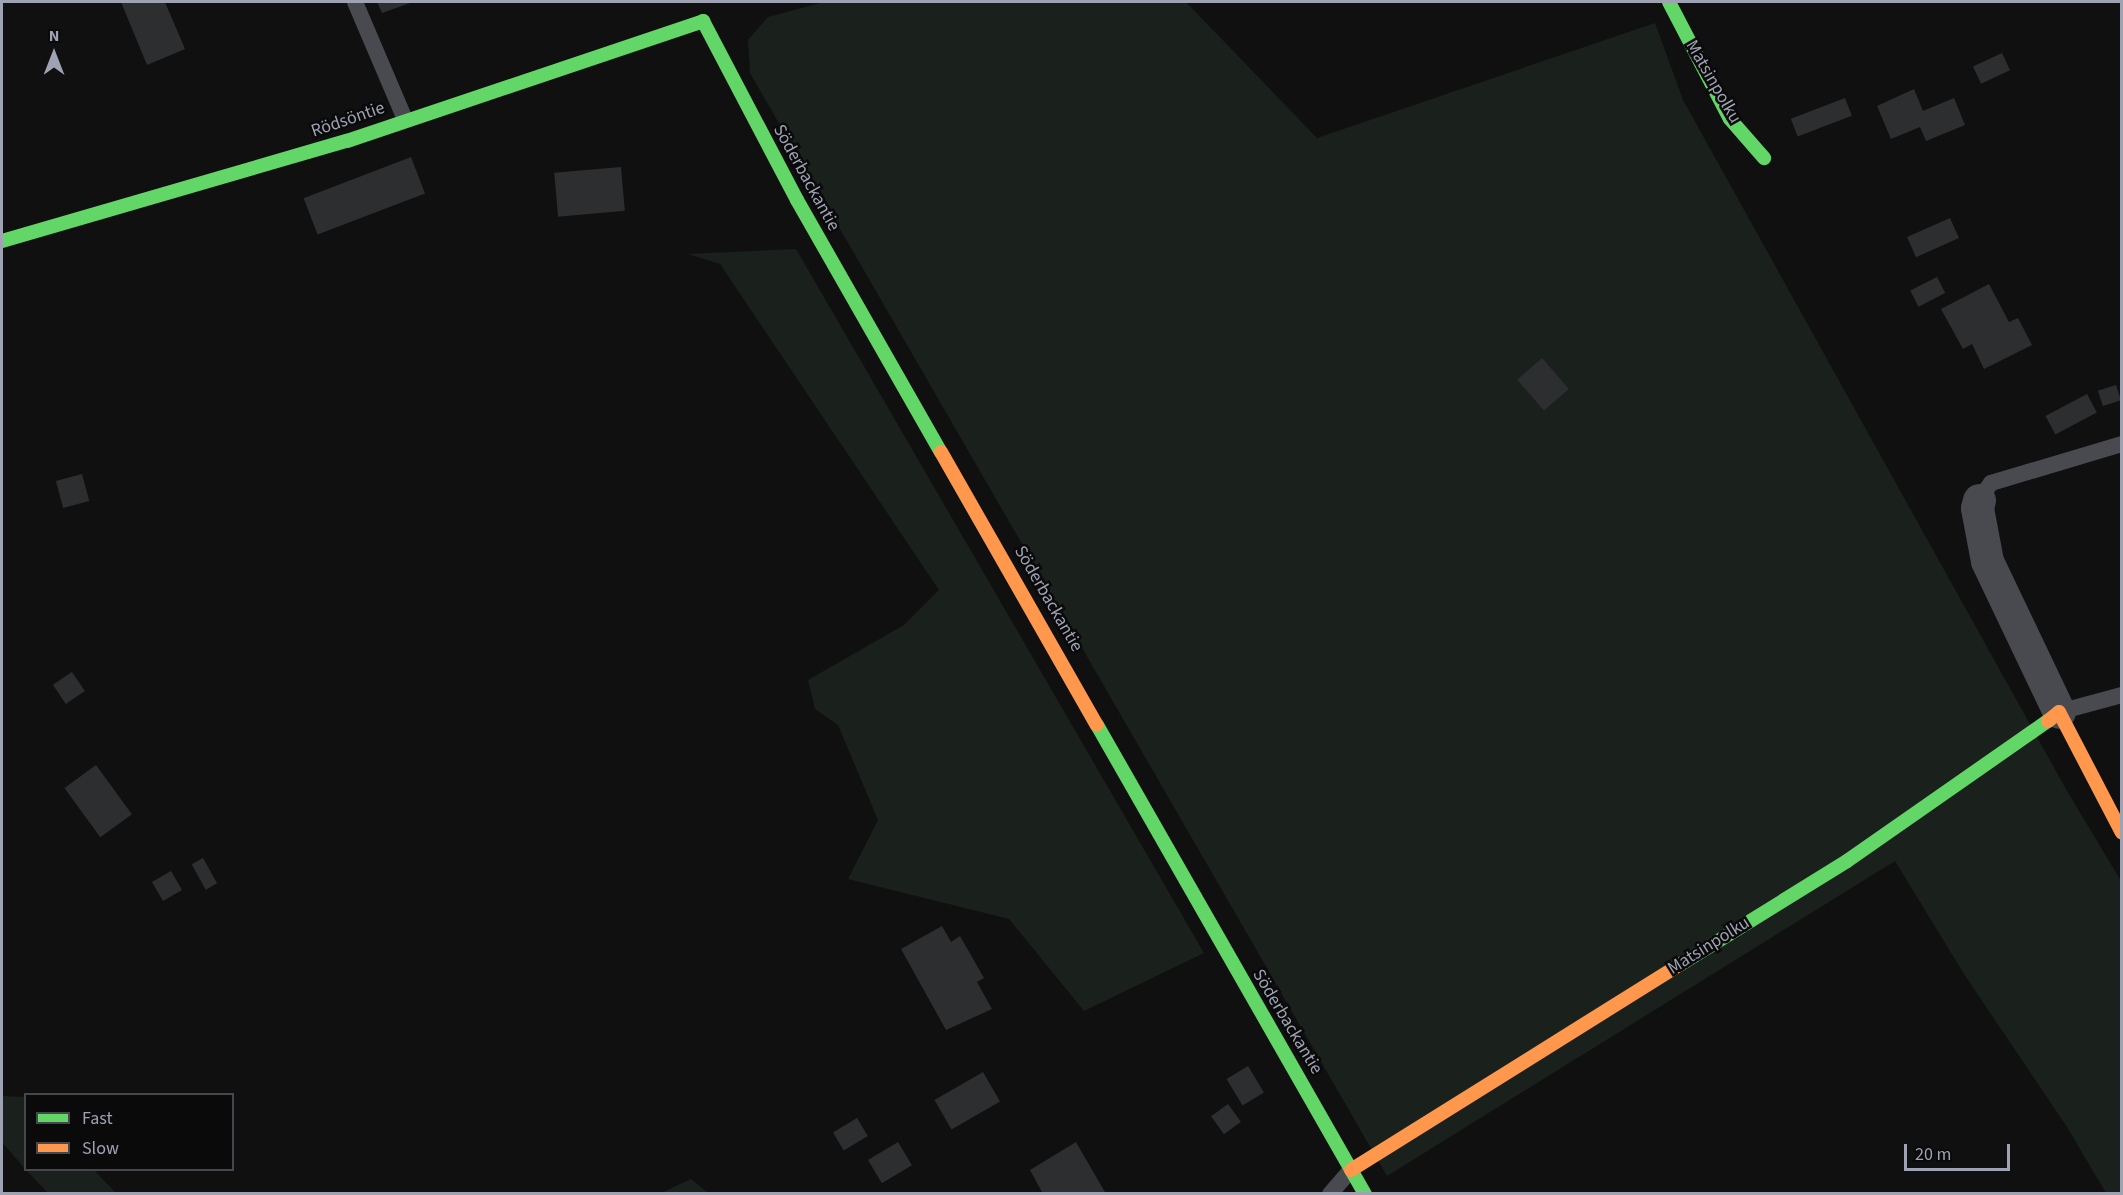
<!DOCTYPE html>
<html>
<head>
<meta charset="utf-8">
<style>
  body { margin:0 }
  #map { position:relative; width:2123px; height:1195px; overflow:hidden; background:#101010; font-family:"Source Sans 3",sans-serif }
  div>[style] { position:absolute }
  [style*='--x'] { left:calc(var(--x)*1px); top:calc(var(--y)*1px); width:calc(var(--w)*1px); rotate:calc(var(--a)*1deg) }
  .green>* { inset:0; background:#1a201b }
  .building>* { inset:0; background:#2d2e30; transform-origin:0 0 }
  .lane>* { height:16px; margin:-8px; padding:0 8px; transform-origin:8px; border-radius:8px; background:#494a50 }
  .street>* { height:33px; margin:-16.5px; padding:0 16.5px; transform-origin:16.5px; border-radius:16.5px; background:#494a50 }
  .fast>* { height:14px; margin:-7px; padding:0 7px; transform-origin:7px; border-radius:7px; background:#63d668 }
  .slow>* { height:14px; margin:-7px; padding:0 7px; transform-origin:7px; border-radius:7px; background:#ff974d }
  span { translate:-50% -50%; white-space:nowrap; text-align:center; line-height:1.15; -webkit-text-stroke:5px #0a0a0b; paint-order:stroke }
  .street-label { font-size:18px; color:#9ea2b3 }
  .frame { position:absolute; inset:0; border:3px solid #9ea2b3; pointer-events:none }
  .legend { position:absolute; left:24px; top:1093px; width:210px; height:78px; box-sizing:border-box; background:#0a0a0b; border:2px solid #45474e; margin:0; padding:8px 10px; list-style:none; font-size:18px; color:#9ea2b3 }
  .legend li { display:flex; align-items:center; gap:12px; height:30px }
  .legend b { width:30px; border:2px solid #45474e }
  .north { position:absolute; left:24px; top:24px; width:60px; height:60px; -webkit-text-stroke:4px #0a0a0b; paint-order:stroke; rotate:0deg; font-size:16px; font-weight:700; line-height:24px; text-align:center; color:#9ea2b3 }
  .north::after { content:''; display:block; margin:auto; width:21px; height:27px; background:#9ea2b3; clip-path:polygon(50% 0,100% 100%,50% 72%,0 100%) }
  .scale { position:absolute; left:1904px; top:1144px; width:106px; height:27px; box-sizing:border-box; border:3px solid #9ea2b3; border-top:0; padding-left:8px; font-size:18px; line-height:21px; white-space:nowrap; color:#9ea2b3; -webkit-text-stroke:4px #0a0a0b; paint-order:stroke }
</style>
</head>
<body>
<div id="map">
  <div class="green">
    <div style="clip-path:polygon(824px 2px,1186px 2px,1317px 138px,1655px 23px,1683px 100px,2067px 791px,2121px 881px,2121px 1193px,2106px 1193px,2067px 1127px,1964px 974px,1895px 861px,1387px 1176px,750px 73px,748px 40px,768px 17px)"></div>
    <div style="clip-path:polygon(796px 249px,1204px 953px,1084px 1011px,1009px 919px,848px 879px,878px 820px,838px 725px,815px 709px,808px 680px,904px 625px,939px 590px,720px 264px,688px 254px)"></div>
    <div style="clip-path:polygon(2px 1096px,25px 1097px,25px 1169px,2px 1142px)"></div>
    <div style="clip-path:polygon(26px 1170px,94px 1170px,116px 1193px,48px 1193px)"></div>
    <div style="clip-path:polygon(691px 1179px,708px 1193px,661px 1193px)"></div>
  </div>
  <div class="building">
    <div style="clip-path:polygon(121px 2px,165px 2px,185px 49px,147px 65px)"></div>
    <div style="clip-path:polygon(377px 2px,413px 2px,382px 13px)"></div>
    <div style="left:2002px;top:53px;width:19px;height:32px;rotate:65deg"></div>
    <div style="clip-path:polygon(1914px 89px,1923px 111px,1954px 98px,1965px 125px,1926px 141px,1920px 127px,1891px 139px,1877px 106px)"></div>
    <div style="left:1845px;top:98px;width:19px;height:58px;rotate:69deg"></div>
    <div style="left:411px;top:157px;width:39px;height:115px;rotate:69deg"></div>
    <div style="left:621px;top:167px;width:44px;height:67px;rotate:85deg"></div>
    <div style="left:1950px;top:218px;width:22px;height:47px;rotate:66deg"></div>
    <div style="left:1937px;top:277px;width:18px;height:30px;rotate:63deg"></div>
    <div style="clip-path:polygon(1989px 284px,2009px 322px,2018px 318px,2032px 345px,1984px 369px,1972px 344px,1963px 349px,1941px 309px)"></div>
    <div style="left:1542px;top:358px;width:41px;height:33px;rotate:49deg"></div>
    <div style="left:2116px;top:385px;width:16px;height:19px;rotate:72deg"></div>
    <div style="left:2087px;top:394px;width:21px;height:47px;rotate:62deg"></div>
    <div style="left:82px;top:474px;width:28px;height:27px;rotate:75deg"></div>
    <div style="left:72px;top:672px;width:23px;height:23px;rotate:56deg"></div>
    <div style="left:96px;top:765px;width:61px;height:39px;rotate:54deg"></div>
    <div style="left:203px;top:858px;width:29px;height:13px;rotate:61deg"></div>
    <div style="left:171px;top:871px;width:22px;height:22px;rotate:60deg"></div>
    <div style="clip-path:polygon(942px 926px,951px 942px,960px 936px,984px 978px,977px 982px,992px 1009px,946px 1030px,901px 949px)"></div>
    <div style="left:1248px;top:1066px;width:31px;height:25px;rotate:59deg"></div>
    <div style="left:983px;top:1072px;width:34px;height:56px;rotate:60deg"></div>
    <div style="left:1228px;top:1104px;width:22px;height:21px;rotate:54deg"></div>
    <div style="left:857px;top:1118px;width:21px;height:28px;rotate:59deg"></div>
    <div style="left:898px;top:1142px;width:27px;height:35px;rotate:59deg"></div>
    <div style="clip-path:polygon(1076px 1142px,1106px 1194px,1043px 1194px,1030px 1170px)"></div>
  </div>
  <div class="lane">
    <div style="--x:355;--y:2;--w:127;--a:66.9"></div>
    <div style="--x:1979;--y:500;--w:21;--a:-55"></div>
    <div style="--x:1991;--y:483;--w:137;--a:-16.6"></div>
    <div style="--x:2059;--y:712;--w:65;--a:-15.1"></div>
    <div style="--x:1330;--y:1194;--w:32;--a:-49"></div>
  </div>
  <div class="street">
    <div style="--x:1979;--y:500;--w:8;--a:104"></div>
    <div style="--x:1977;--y:508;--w:54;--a:79.3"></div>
    <div style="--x:1987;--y:561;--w:167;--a:64.5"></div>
  </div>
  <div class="fast">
    <div style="--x:1669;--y:2;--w:132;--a:62.5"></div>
    <div style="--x:1730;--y:119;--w:52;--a:48.9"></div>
    <div style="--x:703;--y:21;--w:202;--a:62.3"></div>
    <div style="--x:797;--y:200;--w:290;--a:60.3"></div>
    <div style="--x:2;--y:241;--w:359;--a:-16.2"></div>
    <div style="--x:347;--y:141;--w:376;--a:-18.6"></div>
    <div style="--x:1097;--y:725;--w:540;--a:60.26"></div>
    <div style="--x:1681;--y:964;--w:195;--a:-31.8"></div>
    <div style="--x:1847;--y:861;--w:245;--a:-34.9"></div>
  </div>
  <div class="slow">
    <div style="--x:941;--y:452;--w:314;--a:60.3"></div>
    <div style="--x:2048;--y:721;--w:14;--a:-39"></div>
    <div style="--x:2059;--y:712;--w:136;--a:62.5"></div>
    <div style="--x:1351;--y:1170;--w:389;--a:-32"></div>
  </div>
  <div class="street-label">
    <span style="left:1713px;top:82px;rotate:60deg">Matsinpolku</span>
    <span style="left:348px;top:120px;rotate:-19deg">Rödsöntie</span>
    <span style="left:806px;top:178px;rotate:61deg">Söderbackantie</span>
    <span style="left:1048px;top:599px;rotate:60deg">Söderbackantie</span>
    <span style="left:1709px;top:946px;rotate:-32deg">Matsinpolku</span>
    <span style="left:1287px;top:1022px;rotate:59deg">Söderbackantie</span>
  </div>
  <div class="frame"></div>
  <ul class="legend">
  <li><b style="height:8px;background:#63d668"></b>Fast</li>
  <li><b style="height:8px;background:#ff974d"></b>Slow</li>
  </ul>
  <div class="north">N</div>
  <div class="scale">20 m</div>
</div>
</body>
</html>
